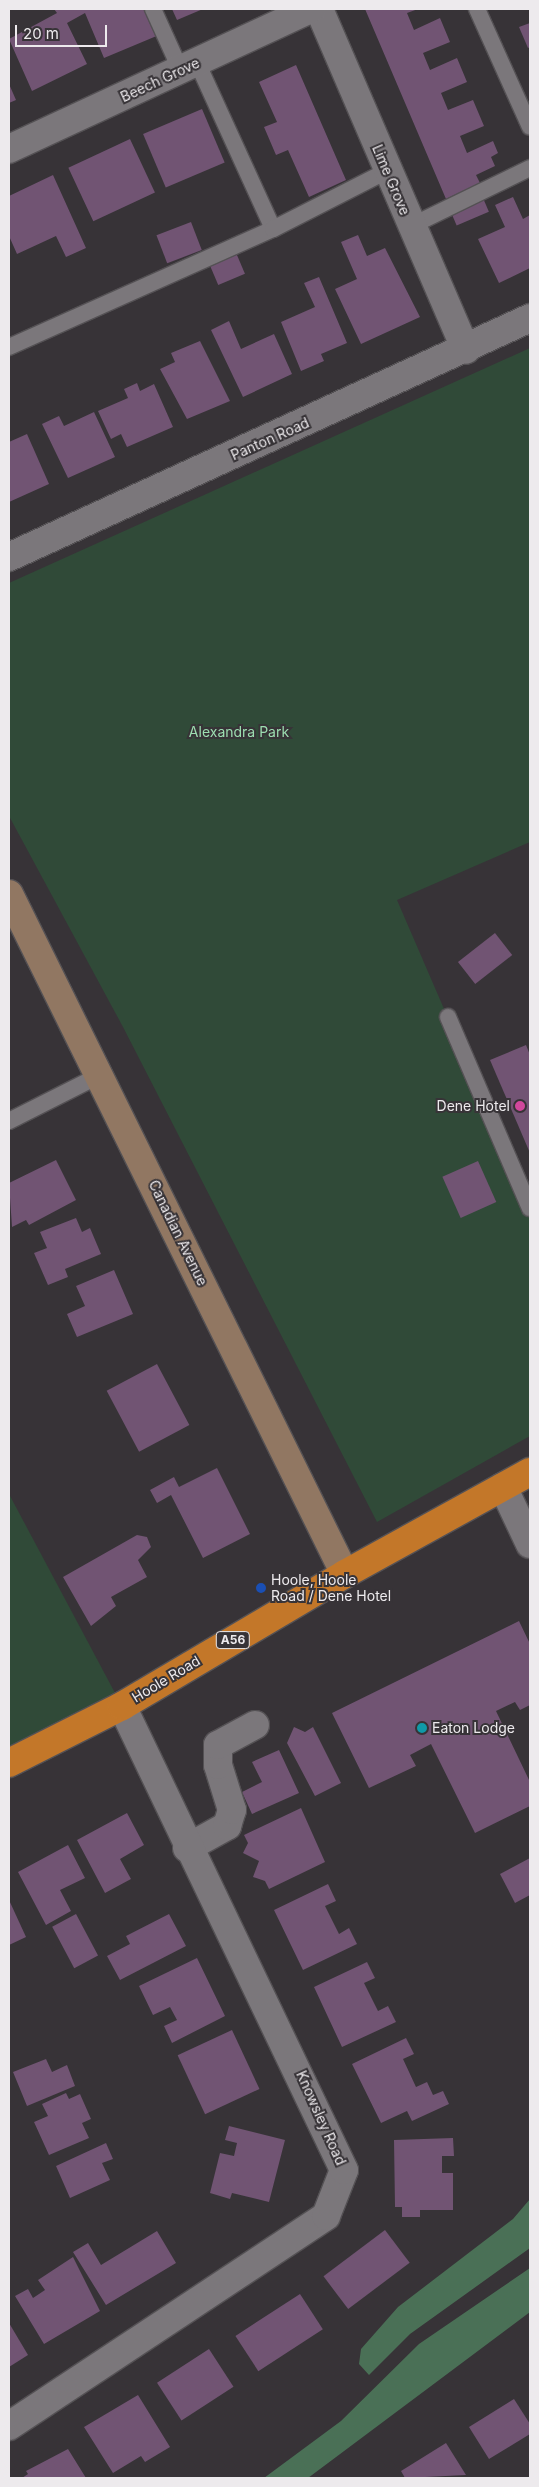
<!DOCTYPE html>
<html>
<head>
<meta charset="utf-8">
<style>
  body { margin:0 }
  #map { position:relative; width:539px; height:2487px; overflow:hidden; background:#373337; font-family:Inter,sans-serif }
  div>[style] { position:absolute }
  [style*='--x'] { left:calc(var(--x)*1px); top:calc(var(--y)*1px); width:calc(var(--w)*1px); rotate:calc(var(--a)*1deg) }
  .green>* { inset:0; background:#304a38 }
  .forest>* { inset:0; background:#4a7056 }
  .building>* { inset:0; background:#715473; transform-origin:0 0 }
  .roads { filter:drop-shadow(1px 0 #545154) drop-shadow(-1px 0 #545154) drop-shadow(0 1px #545154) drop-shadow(0 -1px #545154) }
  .lane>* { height:16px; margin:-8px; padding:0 8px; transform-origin:8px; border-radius:8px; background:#7b777b }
  .street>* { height:28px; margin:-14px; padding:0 14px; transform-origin:14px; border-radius:14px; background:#7b777b }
  .secondary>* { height:28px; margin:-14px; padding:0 14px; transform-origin:14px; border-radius:14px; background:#917762 }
  .highway>* { height:28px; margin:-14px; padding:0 14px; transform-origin:14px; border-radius:14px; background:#c37729 }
  .dots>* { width:14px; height:14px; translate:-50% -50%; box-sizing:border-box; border:2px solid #373337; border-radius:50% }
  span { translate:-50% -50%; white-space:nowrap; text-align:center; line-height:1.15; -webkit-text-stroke:4px #373337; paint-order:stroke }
  .shield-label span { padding:1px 4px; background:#373337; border:1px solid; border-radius:4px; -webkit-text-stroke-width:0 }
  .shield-label { font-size:12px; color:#edeaed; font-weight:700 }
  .street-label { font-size:14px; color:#edeaed }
  .park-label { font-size:14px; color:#9cddb0 }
  .poi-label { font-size:14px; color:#edeaed }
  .right { translate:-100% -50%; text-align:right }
  .left { translate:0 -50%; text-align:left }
  .frame { position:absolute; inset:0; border:10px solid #edeaed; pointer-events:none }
  .scale { position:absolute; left:15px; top:25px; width:92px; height:22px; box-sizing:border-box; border:2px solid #edeaed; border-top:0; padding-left:6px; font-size:15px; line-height:18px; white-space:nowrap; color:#edeaed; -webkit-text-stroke:4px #373337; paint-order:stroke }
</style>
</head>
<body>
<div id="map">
  <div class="green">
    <div style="clip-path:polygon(530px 348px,530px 842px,397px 900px,530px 1208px,530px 1436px,377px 1522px,123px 1027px,9px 816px,9px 583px)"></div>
    <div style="clip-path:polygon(9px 1494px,122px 1706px,9px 1763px)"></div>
  </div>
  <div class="forest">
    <div style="clip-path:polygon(530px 2199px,530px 2248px,410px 2334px,369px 2375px,359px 2364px,361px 2349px,398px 2307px,513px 2219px)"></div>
    <div style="clip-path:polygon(530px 2268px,530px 2312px,308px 2478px,264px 2478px,341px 2421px,419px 2344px)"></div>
  </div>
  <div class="building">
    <div style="clip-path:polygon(54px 9px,148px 9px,159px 35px,104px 58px,85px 13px,67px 23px,87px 64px,32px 91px,9px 39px,57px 13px)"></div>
    <div style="clip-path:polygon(172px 9px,203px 9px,177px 20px)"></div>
    <div style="clip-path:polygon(365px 9px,418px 9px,407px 13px,414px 30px,440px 18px,450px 42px,423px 53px,430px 70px,457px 58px,467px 82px,441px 93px,448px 110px,473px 100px,484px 126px,460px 136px,467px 153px,493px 141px,498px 153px,491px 157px,495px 166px,476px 175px,480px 183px,446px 199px)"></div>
    <div style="clip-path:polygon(530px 23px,530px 47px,528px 48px,519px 27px)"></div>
    <div style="clip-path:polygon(296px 65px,346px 180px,309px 197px,288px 150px,276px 155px,264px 127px,277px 122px,259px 82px)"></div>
    <div style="clip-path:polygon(9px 84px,16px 100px,9px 103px)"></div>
    <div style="left:202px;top:109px;width:58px;height:64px;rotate:67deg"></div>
    <div style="left:130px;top:139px;width:59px;height:68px;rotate:65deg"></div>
    <div style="clip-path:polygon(53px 175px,86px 248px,66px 257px,56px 236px,17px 254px,9px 236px,9px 196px)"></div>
    <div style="clip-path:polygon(513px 197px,523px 219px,530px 215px,530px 268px,499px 283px,478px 239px,505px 227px,495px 205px)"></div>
    <div style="left:483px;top:198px;width:15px;height:35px;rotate:67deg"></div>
    <div style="left:191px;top:222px;width:30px;height:37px;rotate:69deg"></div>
    <div style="clip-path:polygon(358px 235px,367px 256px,385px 248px,420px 317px,361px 344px,335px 289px,357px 279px,341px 242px)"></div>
    <div style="left:234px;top:248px;width:28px;height:29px;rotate:67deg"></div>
    <div style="clip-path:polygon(319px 277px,347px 343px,321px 354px,324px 361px,301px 371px,281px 322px,315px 307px,304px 283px)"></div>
    <div style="clip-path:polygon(229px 321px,241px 349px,274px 334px,292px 374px,243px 397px,211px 330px)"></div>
    <div style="clip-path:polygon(200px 341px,230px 401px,187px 419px,160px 369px,175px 362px,171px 353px)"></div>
    <div style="clip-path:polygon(137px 383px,140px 391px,154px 384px,173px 427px,127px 447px,121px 434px,111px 439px,98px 411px,128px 398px,124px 389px)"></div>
    <div style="clip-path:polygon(94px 412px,115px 457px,68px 478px,42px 424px,59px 416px,64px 426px)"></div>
    <div style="clip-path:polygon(27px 434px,49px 484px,9px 502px,9px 442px)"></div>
    <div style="left:495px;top:933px;width:28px;height:47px;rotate:52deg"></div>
    <div style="clip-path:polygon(526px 1045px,530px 1055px,530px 1153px,490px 1060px)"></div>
    <div style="clip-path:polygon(56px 1160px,76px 1200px,29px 1225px,26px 1220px,12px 1227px,9px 1183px)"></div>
    <div style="left:478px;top:1161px;width:45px;height:39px;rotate:66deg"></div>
    <div style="clip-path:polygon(76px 1218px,82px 1232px,90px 1228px,101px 1254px,65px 1269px,68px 1277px,48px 1285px,34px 1253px,47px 1248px,40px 1232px)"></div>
    <div style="clip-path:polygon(114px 1270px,133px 1314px,77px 1337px,67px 1314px,85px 1306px,76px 1286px)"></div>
    <div style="left:157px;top:1364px;width:69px;height:57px;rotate:62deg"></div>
    <div style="clip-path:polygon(217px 1468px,250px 1534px,203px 1558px,171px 1495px,157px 1503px,150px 1490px,174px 1477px,179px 1487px)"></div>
    <div style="clip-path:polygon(137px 1535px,147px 1537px,151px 1547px,138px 1560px,147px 1577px,111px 1597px,116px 1606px,91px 1626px,63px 1577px)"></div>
    <div style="clip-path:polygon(519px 1621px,530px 1644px,530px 1705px,520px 1710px,515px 1702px,496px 1711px,530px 1782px,530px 1806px,475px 1833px,431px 1744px,410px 1755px,416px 1766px,369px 1788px,332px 1713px)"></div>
    <div style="clip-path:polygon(294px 1727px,305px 1732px,313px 1727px,341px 1783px,315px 1796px,287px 1743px)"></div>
    <div style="clip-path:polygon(279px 1750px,299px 1793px,252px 1814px,242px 1792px,262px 1782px,252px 1762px)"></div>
    <div style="clip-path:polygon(301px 1808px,325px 1862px,269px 1889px,265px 1881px,253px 1877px,259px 1861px,243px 1853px,248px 1843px,244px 1835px)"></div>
    <div style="clip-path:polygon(127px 1813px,144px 1845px,120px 1859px,131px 1879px,105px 1893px,77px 1840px)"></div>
    <div style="clip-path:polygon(68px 1845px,85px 1878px,60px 1890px,71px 1911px,46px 1925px,18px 1872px)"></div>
    <div style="clip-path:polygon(530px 1858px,530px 1895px,515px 1903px,500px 1874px)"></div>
    <div style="clip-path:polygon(328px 1884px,336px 1901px,325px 1906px,339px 1934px,349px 1928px,357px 1944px,303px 1970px,274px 1910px)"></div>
    <div style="clip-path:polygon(9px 1900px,26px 1937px,9px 1945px)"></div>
    <div style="left:76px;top:1914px;width:47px;height:27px;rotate:62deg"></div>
    <div style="clip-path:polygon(169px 1914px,186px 1946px,120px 1980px,107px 1956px,130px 1944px,126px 1936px)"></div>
    <div style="clip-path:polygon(197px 1958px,225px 2016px,172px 2043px,164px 2026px,177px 2020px,170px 2007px,153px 2015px,139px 1986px)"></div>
    <div style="clip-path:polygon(367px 1962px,375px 1978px,364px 1983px,378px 2011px,388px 2006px,396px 2022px,342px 2047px,314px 1987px)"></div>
    <div style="left:232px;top:2030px;width:65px;height:60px;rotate:65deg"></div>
    <div style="clip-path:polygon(406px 2038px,414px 2054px,403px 2059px,416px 2087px,427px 2082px,433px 2095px,443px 2091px,449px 2104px,412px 2121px,407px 2111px,381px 2123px,352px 2064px)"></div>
    <div style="clip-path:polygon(46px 2059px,52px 2072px,67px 2065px,75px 2086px,27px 2106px,13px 2072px)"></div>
    <div style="clip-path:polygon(66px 2093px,69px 2099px,80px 2094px,91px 2119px,82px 2123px,89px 2138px,49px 2155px,34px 2122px,48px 2116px,42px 2104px)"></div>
    <div style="clip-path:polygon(229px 2126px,285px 2140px,269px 2202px,232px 2193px,230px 2199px,210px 2193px,220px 2153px,234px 2156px,237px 2143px,225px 2140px)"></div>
    <div style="clip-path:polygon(453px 2138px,454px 2156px,442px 2156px,442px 2173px,453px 2173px,453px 2210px,420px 2210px,420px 2217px,402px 2217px,402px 2207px,395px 2207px,394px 2140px)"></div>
    <div style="clip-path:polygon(106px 2143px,113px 2159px,102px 2163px,110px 2180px,70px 2198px,56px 2166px)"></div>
    <div style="left:385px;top:2230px;width:41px;height:77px;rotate:53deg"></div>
    <div style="clip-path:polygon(157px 2231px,176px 2263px,106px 2305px,73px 2252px,88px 2243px,101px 2265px)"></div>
    <div style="clip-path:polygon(73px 2257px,100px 2311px,44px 2344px,15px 2296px,28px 2289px,33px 2298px,45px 2290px,38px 2280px)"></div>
    <div style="left:300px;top:2294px;width:42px;height:77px;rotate:57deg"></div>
    <div style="clip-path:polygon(9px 2323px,28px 2355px,9px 2367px)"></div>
    <div style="left:209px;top:2349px;width:45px;height:62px;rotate:57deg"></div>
    <div style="clip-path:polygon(138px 2395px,170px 2447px,145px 2462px,141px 2456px,113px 2473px,84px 2427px)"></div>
    <div style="clip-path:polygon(514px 2399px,530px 2424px,530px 2434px,489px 2459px,469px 2427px)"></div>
    <div style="clip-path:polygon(446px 2443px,466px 2475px,405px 2478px,401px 2471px)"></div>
    <div style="clip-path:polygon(68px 2449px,86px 2478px,22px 2478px,28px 2474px,26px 2471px)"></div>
  </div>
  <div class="roads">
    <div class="lane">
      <div style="--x:153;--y:9;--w:68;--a:65.7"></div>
      <div style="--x:477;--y:9;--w:129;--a:65.8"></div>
      <div style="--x:197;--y:62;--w:183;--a:65.5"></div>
      <div style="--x:411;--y:226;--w:132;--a:-26"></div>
      <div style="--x:9;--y:347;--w:289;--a:-24.1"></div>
      <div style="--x:273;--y:229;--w:128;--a:-27"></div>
      <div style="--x:448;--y:1017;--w:208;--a:66.8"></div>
      <div style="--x:9;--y:1121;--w:102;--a:-26.8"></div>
    </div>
    <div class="street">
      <div style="--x:319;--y:9;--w:371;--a:66.7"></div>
      <div style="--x:9;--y:149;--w:333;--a:-24.9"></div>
      <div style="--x:9;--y:557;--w:573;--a:-24.64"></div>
      <div style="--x:503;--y:1487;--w:63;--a:64.7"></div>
      <div style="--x:187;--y:1848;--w:46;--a:-28.8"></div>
      <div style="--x:227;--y:1826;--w:17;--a:-73"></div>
      <div style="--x:232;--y:1810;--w:47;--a:-107.3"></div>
      <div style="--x:218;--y:1765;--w:20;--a:-90"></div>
      <div style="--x:218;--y:1745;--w:42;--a:-28.4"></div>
      <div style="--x:9;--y:2426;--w:380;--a:-33.5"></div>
      <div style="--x:326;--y:2216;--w:49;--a:-68.6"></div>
      <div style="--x:344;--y:2170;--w:514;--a:-115.57"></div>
    </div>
    <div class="secondary">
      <div style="--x:9;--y:894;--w:758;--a:63.71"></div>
    </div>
    <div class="highway">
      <div style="--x:9;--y:1763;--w:127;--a:-26.8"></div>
      <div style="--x:122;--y:1706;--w:259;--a:-30.6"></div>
      <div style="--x:345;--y:1574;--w:211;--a:-28.9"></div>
    </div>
  </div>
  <div class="dots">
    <div style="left:520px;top:1106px;background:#d1479c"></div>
    <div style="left:261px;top:1588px;background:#1a4fb4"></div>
    <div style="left:422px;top:1728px;background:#0f9aa8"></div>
  </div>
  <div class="shield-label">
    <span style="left:233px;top:1640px">A56</span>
  </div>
  <div class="street-label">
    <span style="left:160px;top:80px;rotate:-25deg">Beech Grove</span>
    <span style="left:391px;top:180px;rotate:67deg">Lime Grove</span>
    <span style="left:270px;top:439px;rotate:-24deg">Panton Road</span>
    <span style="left:178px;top:1233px;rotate:64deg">Canadian Avenue</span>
    <span style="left:166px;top:1679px;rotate:-31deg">Hoole Road</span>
    <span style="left:321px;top:2118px;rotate:66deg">Knowsley Road</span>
  </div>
  <div class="park-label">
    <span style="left:239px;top:732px">Alexandra Park</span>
  </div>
  <div class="poi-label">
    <span class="right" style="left:510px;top:1106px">Dene Hotel</span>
    <span class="left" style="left:271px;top:1588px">Hoole, Hoole<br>Road / Dene Hotel</span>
    <span class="left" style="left:432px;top:1728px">Eaton Lodge</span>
  </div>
  <div class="frame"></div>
  <div class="scale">20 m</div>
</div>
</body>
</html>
